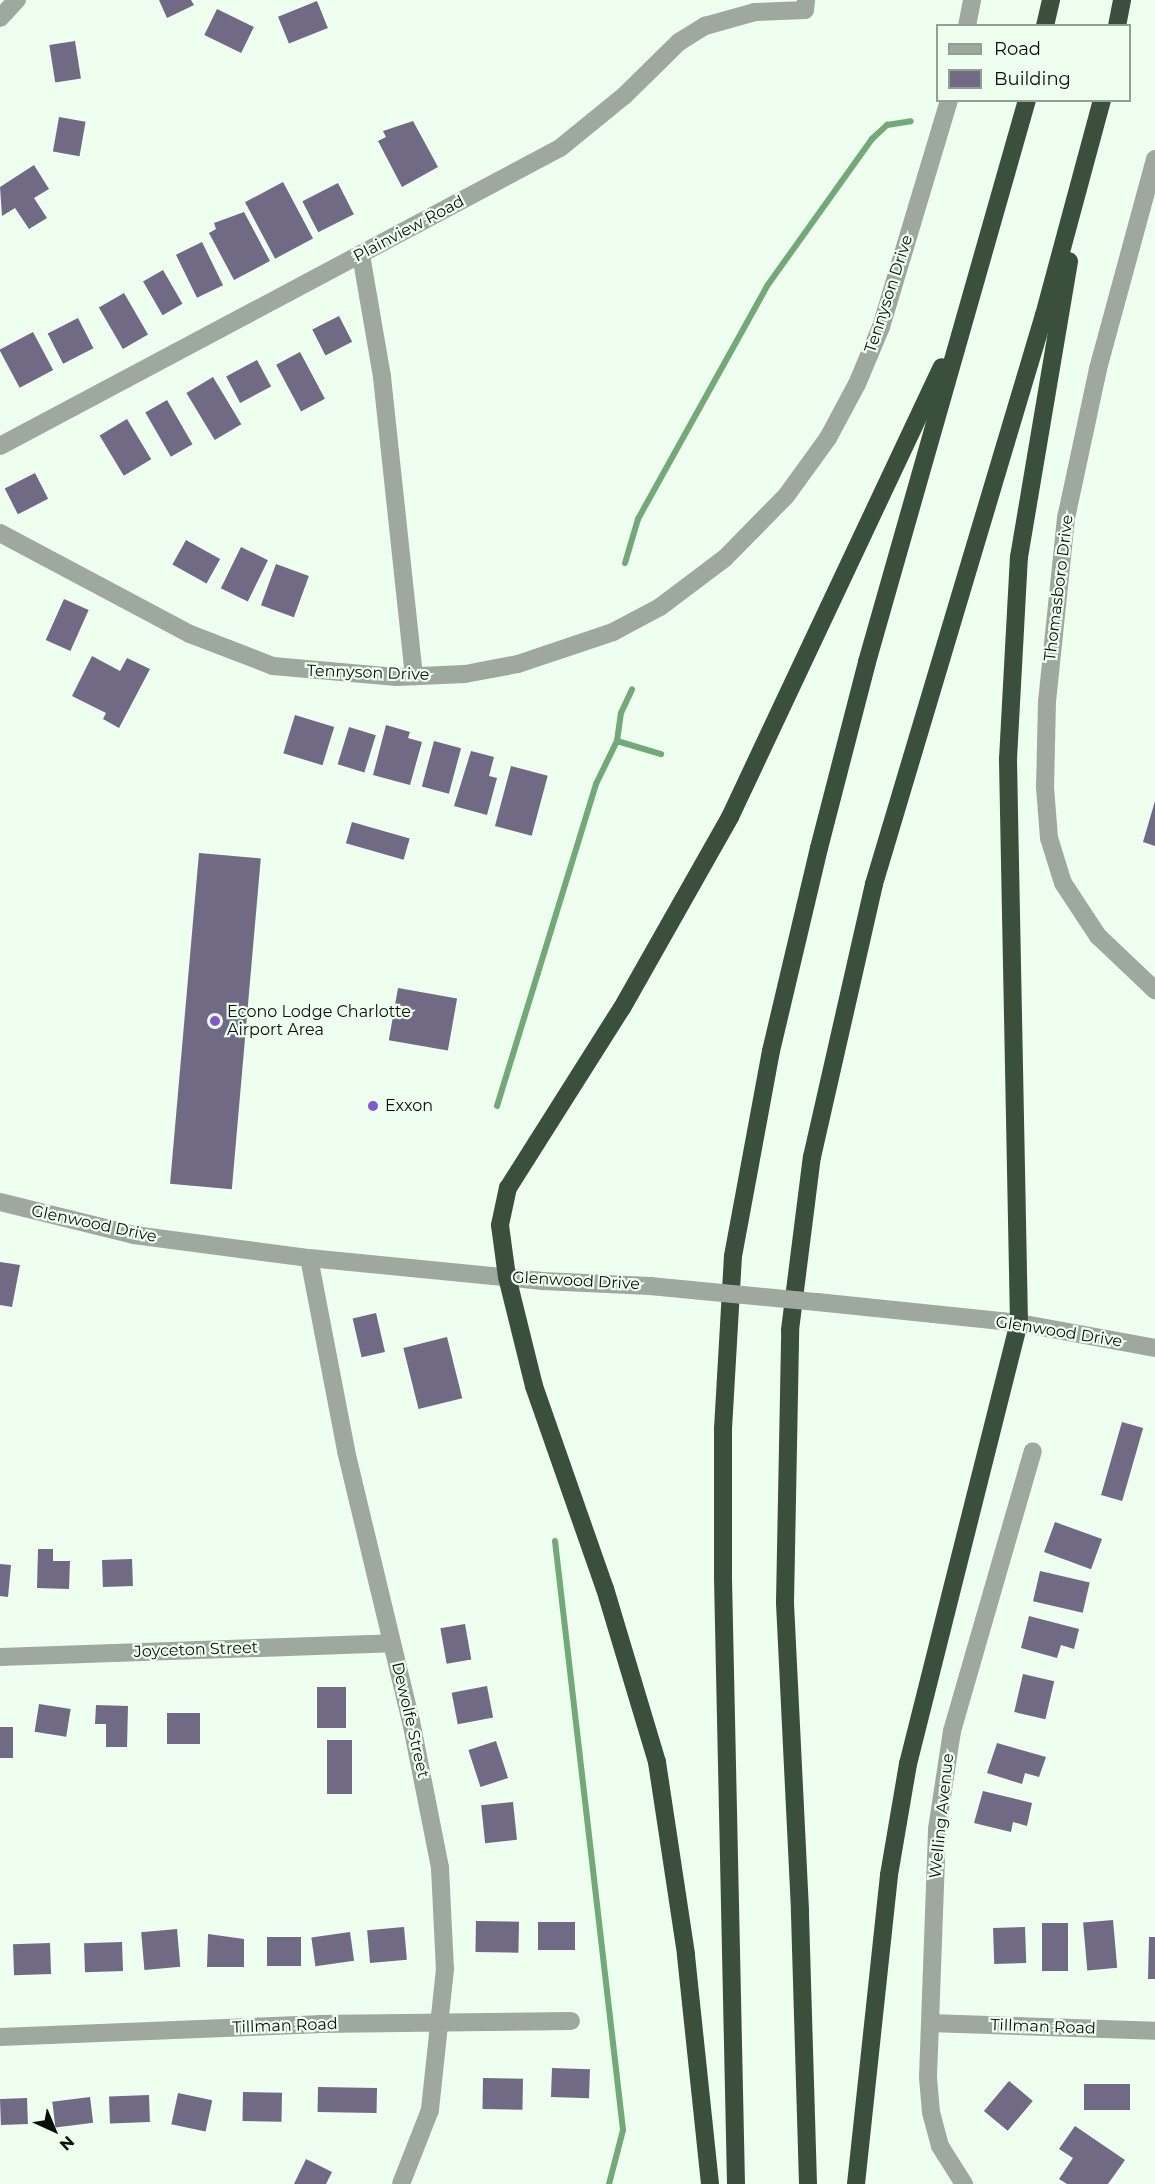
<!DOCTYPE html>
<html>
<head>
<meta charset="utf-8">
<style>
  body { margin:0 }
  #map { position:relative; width:1155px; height:2184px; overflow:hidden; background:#eefeef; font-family:Montserrat,sans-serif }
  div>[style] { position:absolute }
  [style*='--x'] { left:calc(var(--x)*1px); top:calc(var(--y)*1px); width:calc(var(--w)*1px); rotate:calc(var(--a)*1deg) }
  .stream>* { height:6px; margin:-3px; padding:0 3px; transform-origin:3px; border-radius:3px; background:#71a977 }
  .building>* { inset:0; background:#716a85; transform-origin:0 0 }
  .minor>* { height:18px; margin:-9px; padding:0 9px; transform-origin:9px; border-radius:9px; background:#9ea89e }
  .highway>* { height:18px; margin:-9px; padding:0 9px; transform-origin:9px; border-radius:9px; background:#3a503c }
  .minor-bridge>* { height:18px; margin:-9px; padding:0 9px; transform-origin:9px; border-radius:9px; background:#9ea89e }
  .dots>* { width:16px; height:16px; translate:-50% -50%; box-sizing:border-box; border:3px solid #eefeef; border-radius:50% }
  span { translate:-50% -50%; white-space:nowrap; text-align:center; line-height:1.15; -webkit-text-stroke:4.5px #eefeef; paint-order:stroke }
  .street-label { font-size:16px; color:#081008 }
  .poi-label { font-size:16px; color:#081008 }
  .left { translate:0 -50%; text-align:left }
  .legend { position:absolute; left:936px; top:24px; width:195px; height:78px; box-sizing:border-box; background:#eefeef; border:2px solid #929f93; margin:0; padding:8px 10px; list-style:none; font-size:18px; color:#081008 }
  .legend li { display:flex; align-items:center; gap:12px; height:30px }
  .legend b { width:30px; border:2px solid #929f93 }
  .north { position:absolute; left:24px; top:2100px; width:60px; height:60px; -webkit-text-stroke:4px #eefeef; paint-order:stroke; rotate:136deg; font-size:16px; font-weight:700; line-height:24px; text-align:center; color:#081008 }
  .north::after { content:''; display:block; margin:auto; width:21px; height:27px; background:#081008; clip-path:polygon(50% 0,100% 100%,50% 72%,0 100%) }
</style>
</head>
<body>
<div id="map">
  <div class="stream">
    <div style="--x:625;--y:563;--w:46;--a:-73.5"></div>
    <div style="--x:638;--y:519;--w:266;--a:-61"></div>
    <div style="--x:767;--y:286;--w:181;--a:-54.5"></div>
    <div style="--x:872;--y:139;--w:21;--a:-43"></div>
    <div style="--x:887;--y:125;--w:24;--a:-9"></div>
    <div style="--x:617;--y:741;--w:46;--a:16.5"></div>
    <div style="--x:497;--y:1106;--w:337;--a:-72.9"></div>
    <div style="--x:596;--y:784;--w:48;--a:-64"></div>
    <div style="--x:617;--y:741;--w:28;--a:-82"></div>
    <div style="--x:621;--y:713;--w:26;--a:-65"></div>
    <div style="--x:555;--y:1541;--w:593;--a:83.41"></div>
    <div style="--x:623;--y:2130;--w:56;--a:104.5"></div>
  </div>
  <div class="building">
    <div style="clip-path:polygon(159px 0,191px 0,194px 5px,167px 18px)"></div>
    <div style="left:317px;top:1px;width:29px;height:42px;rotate:68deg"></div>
    <div style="left:217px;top:9px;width:41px;height:29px;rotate:26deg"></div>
    <div style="left:75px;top:41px;width:38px;height:26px;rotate:81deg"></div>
    <div style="left:59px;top:117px;width:27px;height:35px;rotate:10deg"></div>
    <div style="clip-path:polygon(413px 121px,438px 167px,402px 187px,378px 141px,386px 137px,383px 131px)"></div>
    <div style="clip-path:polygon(34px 165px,49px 189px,34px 198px,47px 218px,29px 229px,15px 208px,2px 216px,0 187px)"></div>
    <div style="left:283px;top:182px;width:64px;height:43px;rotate:62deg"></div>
    <div style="left:338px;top:183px;width:35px;height:40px;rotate:63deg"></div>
    <div style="clip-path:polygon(244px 212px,270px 261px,234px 280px,209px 233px,216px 229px,214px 223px)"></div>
    <div style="left:202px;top:242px;width:48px;height:29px;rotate:64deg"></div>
    <div style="left:163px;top:270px;width:39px;height:23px;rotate:60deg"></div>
    <div style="left:124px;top:293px;width:48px;height:29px;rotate:60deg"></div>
    <div style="left:339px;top:316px;width:29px;height:30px;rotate:63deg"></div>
    <div style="left:78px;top:318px;width:34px;height:34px;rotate:63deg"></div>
    <div style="left:33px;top:332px;width:43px;height:38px;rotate:62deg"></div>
    <div style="left:300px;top:352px;width:53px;height:27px;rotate:62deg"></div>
    <div style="left:257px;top:360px;width:30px;height:35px;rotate:62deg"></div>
    <div style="left:213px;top:377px;width:55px;height:31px;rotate:59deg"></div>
    <div style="left:167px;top:400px;width:51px;height:25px;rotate:60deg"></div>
    <div style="left:127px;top:419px;width:47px;height:32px;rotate:59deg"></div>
    <div style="left:35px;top:473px;width:29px;height:34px;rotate:63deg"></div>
    <div style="left:186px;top:540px;width:39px;height:28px;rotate:29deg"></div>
    <div style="left:241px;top:547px;width:30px;height:46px;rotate:26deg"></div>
    <div style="left:276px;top:564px;width:35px;height:44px;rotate:20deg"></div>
    <div style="left:64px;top:599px;width:27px;height:45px;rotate:24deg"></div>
    <div style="clip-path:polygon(92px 656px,120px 671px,127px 658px,150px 669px,119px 728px,103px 719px,106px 713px,72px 696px)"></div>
    <div style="left:295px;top:715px;width:41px;height:40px;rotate:17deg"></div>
    <div style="clip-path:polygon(386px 725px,410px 732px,408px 738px,422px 742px,410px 785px,373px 775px)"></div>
    <div style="left:349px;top:727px;width:28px;height:39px;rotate:17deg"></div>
    <div style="left:434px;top:741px;width:28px;height:47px;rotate:15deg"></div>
    <div style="clip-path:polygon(471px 751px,494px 757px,489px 776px,497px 778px,487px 815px,454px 806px)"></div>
    <div style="left:511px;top:766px;width:38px;height:62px;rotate:15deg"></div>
    <div style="clip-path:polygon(1155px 801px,1155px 846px,1143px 842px)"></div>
    <div style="left:352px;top:822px;width:60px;height:22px;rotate:16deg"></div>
    <div style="left:199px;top:853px;width:62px;height:332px;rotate:5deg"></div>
    <div style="left:398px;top:988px;width:60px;height:53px;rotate:10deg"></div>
    <div style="clip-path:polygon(0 1262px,20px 1265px,12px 1307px,0 1305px)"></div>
    <div style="left:376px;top:1313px;width:40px;height:24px;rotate:77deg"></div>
    <div style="left:447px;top:1337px;width:63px;height:45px;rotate:76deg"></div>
    <div style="left:1122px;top:1422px;width:22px;height:76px;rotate:16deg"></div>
    <div style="left:1055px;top:1522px;width:50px;height:32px;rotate:20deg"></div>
    <div style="clip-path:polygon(38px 1549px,53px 1549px,53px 1561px,70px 1561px,69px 1589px,37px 1588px)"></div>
    <div style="left:132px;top:1559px;width:27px;height:30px;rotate:88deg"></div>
    <div style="clip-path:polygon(0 1564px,11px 1565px,8px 1597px,0 1596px)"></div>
    <div style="left:1040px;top:1571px;width:51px;height:31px;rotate:13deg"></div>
    <div style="clip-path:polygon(1029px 1616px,1079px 1629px,1074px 1649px,1061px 1645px,1057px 1658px,1021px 1648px)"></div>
    <div style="left:465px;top:1624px;width:36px;height:25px;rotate:80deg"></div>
    <div style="left:1023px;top:1674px;width:32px;height:39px;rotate:13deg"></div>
    <div style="left:487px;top:1686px;width:32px;height:36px;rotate:79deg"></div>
    <div style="left:317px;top:1687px;width:29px;height:41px"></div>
    <div style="left:39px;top:1704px;width:32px;height:28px;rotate:9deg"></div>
    <div style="clip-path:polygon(96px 1705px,128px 1706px,127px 1747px,106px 1747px,106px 1724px,95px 1724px)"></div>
    <div style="left:167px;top:1713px;width:33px;height:31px"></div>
    <div style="left:13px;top:1727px;width:31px;height:13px;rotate:90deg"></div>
    <div style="left:352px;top:1740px;width:54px;height:25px;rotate:90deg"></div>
    <div style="left:496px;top:1741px;width:39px;height:29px;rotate:72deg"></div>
    <div style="clip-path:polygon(997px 1743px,1046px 1757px,1039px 1777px,1025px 1773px,1022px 1784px,987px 1773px)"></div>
    <div style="clip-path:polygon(983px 1791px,1032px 1803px,1027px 1826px,1013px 1822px,1011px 1832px,974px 1823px)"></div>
    <div style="left:513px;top:1802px;width:38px;height:32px;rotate:84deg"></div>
    <div style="left:1113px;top:1920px;width:48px;height:30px;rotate:85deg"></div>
    <div style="left:476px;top:1921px;width:43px;height:31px;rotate:1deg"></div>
    <div style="left:575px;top:1922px;width:28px;height:37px;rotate:90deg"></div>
    <div style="left:1068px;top:1923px;width:48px;height:26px;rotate:90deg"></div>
    <div style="left:404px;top:1927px;width:33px;height:37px;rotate:85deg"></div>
    <div style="left:1025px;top:1927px;width:36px;height:32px;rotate:88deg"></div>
    <div style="left:177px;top:1929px;width:38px;height:36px;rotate:85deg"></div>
    <div style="left:350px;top:1932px;width:29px;height:39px;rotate:82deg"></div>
    <div style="clip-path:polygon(208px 1934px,244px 1939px,244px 1967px,207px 1967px)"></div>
    <div style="left:267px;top:1937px;width:34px;height:29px"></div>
    <div style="clip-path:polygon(1149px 1937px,1155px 1937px,1155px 1979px,1148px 1979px)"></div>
    <div style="left:122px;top:1942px;width:29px;height:38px;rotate:88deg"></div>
    <div style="left:50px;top:1943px;width:31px;height:37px;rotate:88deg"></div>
    <div style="left:552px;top:2068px;width:38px;height:29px;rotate:2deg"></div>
    <div style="left:483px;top:2078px;width:40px;height:31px;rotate:1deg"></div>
    <div style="left:1009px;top:2081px;width:31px;height:39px;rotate:40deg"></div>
    <div style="left:1084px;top:2084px;width:46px;height:26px"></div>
    <div style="left:318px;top:2087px;width:59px;height:25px;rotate:1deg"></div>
    <div style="left:243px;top:2092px;width:39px;height:29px;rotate:1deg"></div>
    <div style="left:178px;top:2093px;width:35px;height:32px;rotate:12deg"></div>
    <div style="left:149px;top:2095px;width:27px;height:40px;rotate:88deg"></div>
    <div style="left:90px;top:2097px;width:26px;height:38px;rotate:83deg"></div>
    <div style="left:27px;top:2098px;width:26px;height:27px;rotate:88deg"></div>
    <div style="clip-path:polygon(1075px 2126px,1125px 2160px,1108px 2184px,1067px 2184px,1059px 2179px,1073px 2158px,1059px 2149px)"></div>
    <div style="clip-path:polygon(306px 2159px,332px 2172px,326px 2184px,294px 2184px)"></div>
  </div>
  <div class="minor">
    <div style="--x:0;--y:18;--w:25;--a:-47"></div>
    <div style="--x:967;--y:26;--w:26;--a:-79"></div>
    <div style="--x:1155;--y:159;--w:218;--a:105.2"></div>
    <div style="--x:1098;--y:369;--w:152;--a:102.1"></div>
    <div style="--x:1066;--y:518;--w:184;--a:95.9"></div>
    <div style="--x:1047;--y:701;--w:86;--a:91.3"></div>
    <div style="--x:1045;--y:787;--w:51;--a:85.5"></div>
    <div style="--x:1049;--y:838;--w:47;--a:72.7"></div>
    <div style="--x:1063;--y:883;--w:64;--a:56.6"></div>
    <div style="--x:1098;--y:936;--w:79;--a:43.5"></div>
    <div style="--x:361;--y:255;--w:124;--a:80.2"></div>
    <div style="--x:382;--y:377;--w:301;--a:83.9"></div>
    <div style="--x:0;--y:446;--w:634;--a:-28.02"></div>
    <div style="--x:560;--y:148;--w:84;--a:-39.2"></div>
    <div style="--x:625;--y:95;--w:76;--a:-44.5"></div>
    <div style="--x:679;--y:42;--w:31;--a:-32"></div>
    <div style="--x:705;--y:26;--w:52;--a:-15.6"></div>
    <div style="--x:755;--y:12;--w:50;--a:-2.3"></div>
    <div style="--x:805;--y:10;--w:10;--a:-84"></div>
    <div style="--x:0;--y:533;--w:215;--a:28"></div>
    <div style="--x:190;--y:634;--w:89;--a:21.1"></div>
    <div style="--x:273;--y:666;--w:124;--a:5.1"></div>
    <div style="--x:397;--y:677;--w:68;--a:-2.5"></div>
    <div style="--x:465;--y:674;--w:54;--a:-10.7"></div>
    <div style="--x:518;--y:664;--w:100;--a:-18.6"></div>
    <div style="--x:613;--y:632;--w:53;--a:-28"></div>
    <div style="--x:660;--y:607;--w:81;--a:-37"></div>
    <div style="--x:725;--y:558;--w:87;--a:-45.5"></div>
    <div style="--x:786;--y:496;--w:72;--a:-54.1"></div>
    <div style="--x:828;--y:438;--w:61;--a:-61.8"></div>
    <div style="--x:857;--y:384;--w:62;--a:-67.2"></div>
    <div style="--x:881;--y:327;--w:237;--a:-73.3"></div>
    <div style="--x:0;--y:1202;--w:138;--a:13.8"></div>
    <div style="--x:134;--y:1235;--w:177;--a:7.5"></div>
    <div style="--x:309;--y:1258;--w:235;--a:5.6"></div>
    <div style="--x:543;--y:1281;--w:107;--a:2.7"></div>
    <div style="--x:309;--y:1258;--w:197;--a:79.1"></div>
    <div style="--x:346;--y:1451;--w:278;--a:76.5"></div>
    <div style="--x:411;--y:1721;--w:150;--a:78.8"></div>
    <div style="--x:440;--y:1868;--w:101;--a:87.2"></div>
    <div style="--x:445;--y:1969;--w:142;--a:96.1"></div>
    <div style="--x:430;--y:2110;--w:79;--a:111.4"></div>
    <div style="--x:817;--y:1302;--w:203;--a:5.9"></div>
    <div style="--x:1019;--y:1323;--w:138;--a:10.4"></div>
    <div style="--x:0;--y:1657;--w:392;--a:-2"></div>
    <div style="--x:930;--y:2023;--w:225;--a:2"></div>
    <div style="--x:0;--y:2037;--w:318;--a:-2.3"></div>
    <div style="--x:318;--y:2024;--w:253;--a:-0.7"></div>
    <div style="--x:964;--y:2184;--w:45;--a:-122.3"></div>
    <div style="--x:940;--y:2146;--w:35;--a:-105"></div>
    <div style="--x:931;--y:2112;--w:35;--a:-95"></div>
    <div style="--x:928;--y:2077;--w:248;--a:-87.9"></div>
    <div style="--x:937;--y:1829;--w:99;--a:-81.3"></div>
    <div style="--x:952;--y:1731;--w:291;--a:-73.9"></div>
  </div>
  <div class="highway">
    <div style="--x:1045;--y:26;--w:27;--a:-77"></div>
    <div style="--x:1117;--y:26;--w:26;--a:-79"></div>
    <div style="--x:710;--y:2184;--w:231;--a:-96"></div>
    <div style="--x:686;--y:1954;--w:194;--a:-98.6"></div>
    <div style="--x:657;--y:1762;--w:181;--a:-106.7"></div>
    <div style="--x:605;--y:1589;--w:215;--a:-109.3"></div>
    <div style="--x:534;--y:1386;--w:112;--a:-103.9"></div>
    <div style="--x:507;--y:1277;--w:52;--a:-97.7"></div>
    <div style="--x:500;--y:1225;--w:38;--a:-78"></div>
    <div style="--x:508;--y:1188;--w:213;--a:-57.7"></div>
    <div style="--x:622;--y:1008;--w:219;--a:-60.5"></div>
    <div style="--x:730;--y:817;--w:497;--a:-64.8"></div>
    <div style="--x:736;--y:2184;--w:607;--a:-91.23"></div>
    <div style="--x:723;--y:1577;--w:148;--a:-90"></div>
    <div style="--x:723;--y:1429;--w:173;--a:-86.7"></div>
    <div style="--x:733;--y:1256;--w:208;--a:-79.5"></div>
    <div style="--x:771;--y:1051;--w:209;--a:-76.7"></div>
    <div style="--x:819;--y:848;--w:192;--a:-75.5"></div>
    <div style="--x:867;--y:662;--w:584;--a:-74.11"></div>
    <div style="--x:808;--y:2184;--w:274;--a:-91.7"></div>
    <div style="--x:800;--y:1910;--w:308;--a:-92.8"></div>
    <div style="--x:785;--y:1602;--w:272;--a:-88.9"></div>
    <div style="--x:790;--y:1330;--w:174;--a:-82.8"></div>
    <div style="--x:812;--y:1157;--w:280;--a:-77.2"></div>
    <div style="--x:874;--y:884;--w:594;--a:-73.37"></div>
    <div style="--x:1044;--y:315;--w:223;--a:-74.9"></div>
    <div style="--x:856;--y:2184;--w:311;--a:-83.9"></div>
    <div style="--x:889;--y:1875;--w:113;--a:-80.3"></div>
    <div style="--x:908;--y:1764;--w:455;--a:-75.9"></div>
    <div style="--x:1019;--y:1323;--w:564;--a:-91.12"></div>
    <div style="--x:1008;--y:759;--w:202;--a:-86.9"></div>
    <div style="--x:1019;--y:557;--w:300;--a:-80.4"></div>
  </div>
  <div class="minor-bridge">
    <div style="--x:650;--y:1286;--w:168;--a:5.5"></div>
  </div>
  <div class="dots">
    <div style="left:215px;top:1021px;background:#8158d2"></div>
    <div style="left:373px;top:1106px;background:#8158d2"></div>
  </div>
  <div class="street-label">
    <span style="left:409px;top:229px;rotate:-28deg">Plainview Road</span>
    <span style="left:889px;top:294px;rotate:-72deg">Tennyson Drive</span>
    <span style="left:1059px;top:588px;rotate:-83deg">Thomasboro Drive</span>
    <span style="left:368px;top:673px;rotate:2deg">Tennyson Drive</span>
    <span style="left:94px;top:1224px;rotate:12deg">Glenwood Drive</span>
    <span style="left:576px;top:1281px;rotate:3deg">Glenwood Drive</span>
    <span style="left:1059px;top:1332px;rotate:9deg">Glenwood Drive</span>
    <span style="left:196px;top:1650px;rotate:-2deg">Joyceton Street</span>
    <span style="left:410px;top:1720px;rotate:77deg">Dewolfe Street</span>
    <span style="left:942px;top:1816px;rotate:-84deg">Welling Avenue</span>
    <span style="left:285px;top:2026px;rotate:-2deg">Tillman Road</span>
    <span style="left:1043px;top:2027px;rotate:2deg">Tillman Road</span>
  </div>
  <div class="poi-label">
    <span class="left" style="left:227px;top:1021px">Econo Lodge Charlotte<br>Airport Area</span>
    <span class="left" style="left:385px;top:1106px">Exxon</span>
  </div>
  <ul class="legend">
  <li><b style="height:8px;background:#9ea89e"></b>Road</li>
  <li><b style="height:16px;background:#716a85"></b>Building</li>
  </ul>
  <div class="north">N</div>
</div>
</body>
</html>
